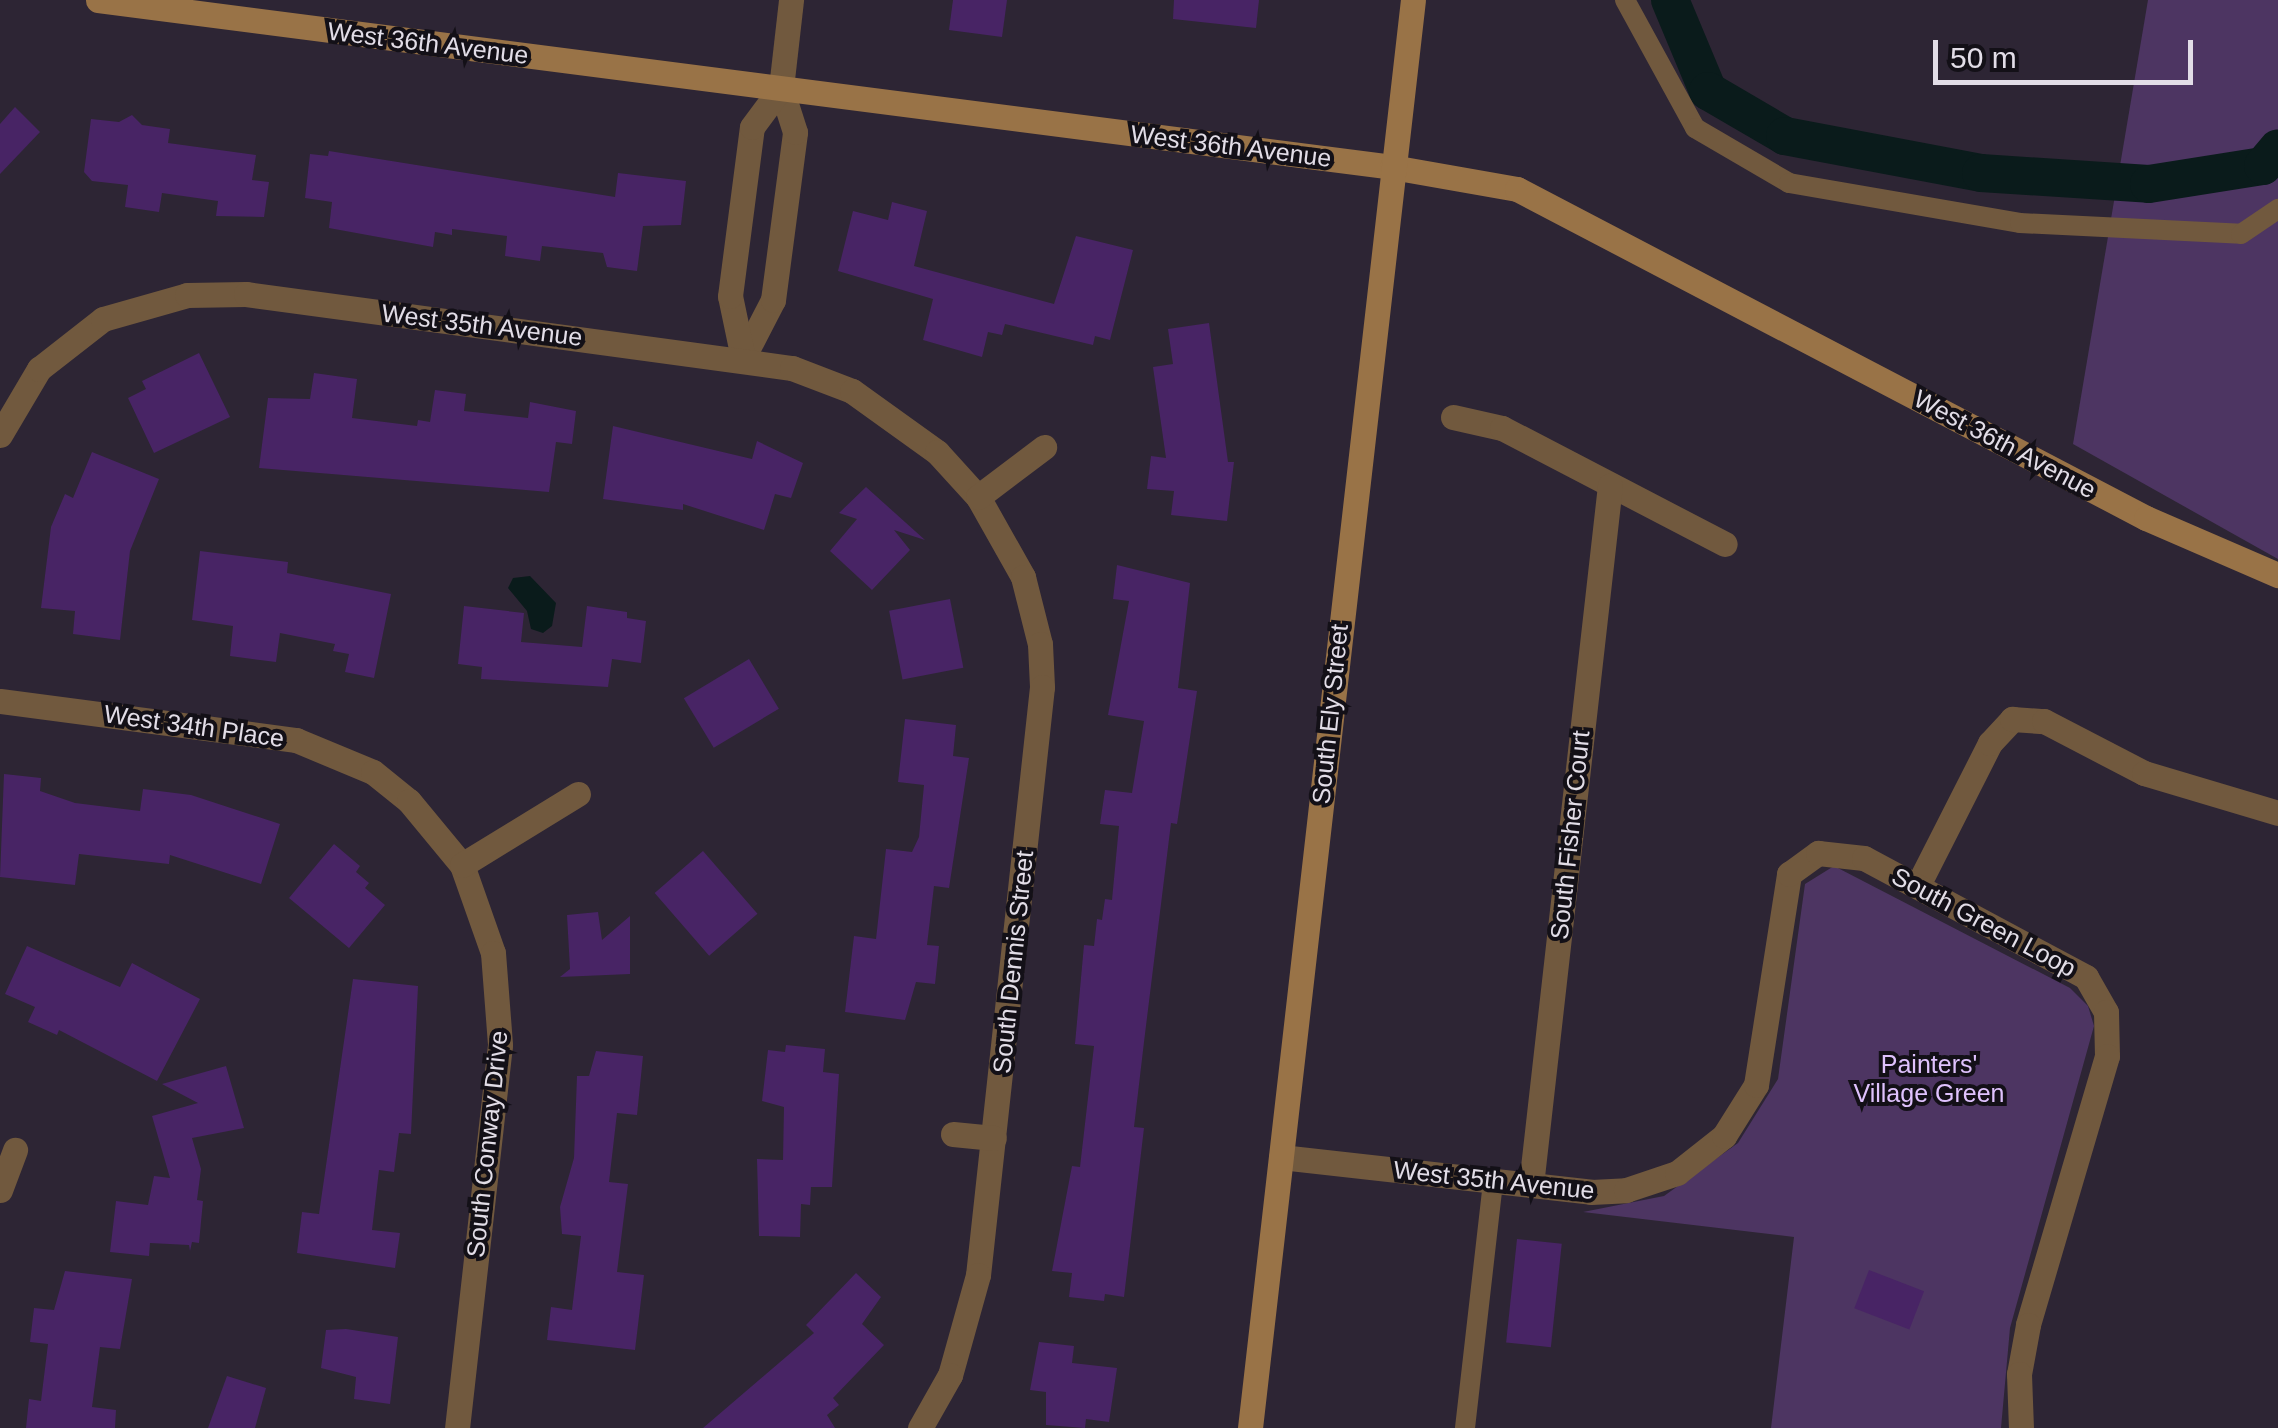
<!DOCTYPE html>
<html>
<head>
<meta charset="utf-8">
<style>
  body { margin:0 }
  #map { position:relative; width:2278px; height:1428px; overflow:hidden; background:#2d2534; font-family:Helvetica,sans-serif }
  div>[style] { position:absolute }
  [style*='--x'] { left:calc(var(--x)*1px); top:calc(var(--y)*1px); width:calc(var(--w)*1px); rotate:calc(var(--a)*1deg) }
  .green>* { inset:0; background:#4d3562 }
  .water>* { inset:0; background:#0a1b1b }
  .canal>* { height:38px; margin:-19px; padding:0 19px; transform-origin:19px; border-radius:19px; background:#0a1b1b }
  .building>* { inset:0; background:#482465; transform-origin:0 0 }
  .lane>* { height:20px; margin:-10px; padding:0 10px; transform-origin:10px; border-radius:10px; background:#71593e }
  .street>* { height:25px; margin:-12.5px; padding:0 12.5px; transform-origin:12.5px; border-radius:12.5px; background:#71593e }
  .secondary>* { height:25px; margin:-12.5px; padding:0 12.5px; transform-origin:12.5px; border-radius:12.5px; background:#997347 }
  span { translate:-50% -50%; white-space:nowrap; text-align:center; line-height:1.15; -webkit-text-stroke:8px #131017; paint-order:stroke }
  .street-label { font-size:25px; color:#e2dde7 }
  .park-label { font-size:25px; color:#dfc2fd }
  .scale { position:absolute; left:1933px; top:40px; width:260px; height:45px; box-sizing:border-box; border:5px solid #e2dde7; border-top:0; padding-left:12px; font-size:30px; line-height:35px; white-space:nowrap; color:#e2dde7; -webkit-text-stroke:8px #131017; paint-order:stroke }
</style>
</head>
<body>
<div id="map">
  <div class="green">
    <div style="clip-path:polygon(2148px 0,2278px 0,2278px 559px,2073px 444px)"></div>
    <div style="clip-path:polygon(1834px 866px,2070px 988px,2088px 1006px,2094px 1026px,2010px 1328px,2001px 1428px,1771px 1428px,1794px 1237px,1583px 1212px,1664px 1196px,1738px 1143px,1778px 1079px,1805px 884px)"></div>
  </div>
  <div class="water">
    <div style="clip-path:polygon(530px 576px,556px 603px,552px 626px,543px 633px,531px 629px,527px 611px,508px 588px,513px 578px)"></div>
  </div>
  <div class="canal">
    <div style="--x:1670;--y:0;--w:99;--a:67.3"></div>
    <div style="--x:1708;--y:91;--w:89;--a:30.3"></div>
    <div style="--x:1785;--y:136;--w:199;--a:10.7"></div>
    <div style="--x:1981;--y:173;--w:168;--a:3.7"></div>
    <div style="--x:2149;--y:184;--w:115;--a:-9"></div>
    <div style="--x:2263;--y:166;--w:23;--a:-50"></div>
  </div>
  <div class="building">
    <div style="clip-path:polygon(953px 0,1007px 0,1002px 37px,949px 30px)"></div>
    <div style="clip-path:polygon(1174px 0,1259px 0,1256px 28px,1173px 19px)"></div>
    <div style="clip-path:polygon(15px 107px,40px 132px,0 174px,0 124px)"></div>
    <div style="clip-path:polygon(132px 115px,142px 125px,170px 129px,168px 143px,256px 155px,252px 180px,269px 182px,264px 217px,216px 216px,218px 201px,162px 193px,159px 212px,125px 207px,128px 185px,92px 181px,84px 172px,91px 119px,119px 122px)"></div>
    <div style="clip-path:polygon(329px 151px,615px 197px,618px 173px,686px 181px,681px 225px,643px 226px,637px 271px,607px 267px,603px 253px,542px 246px,540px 261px,505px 256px,507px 236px,452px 229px,452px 235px,435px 232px,433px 247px,329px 228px,332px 202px,305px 198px,310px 154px,328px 156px)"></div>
    <div style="clip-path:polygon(892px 202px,927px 211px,914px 266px,1054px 304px,1076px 236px,1133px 250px,1110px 340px,1095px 336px,1093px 345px,1005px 324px,1002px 335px,988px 332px,982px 357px,923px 340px,933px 299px,838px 271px,853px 211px,888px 220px)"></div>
    <div style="clip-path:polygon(1209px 323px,1228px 462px,1234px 462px,1227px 521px,1171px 515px,1174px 491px,1147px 489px,1151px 456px,1166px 458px,1153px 367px,1173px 364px,1168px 329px)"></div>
    <div style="clip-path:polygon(199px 353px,230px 417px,154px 453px,128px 398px,146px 389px,142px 381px)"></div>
    <div style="clip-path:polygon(314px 373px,357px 379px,352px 418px,417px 426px,418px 420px,430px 422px,435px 390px,466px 394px,464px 411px,528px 418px,530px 402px,576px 411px,572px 444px,556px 442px,549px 492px,259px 468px,268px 398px,310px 399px)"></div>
    <div style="clip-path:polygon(613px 426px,752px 459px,757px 441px,803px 463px,791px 498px,775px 494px,764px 530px,683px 504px,683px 510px,603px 499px)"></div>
    <div style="clip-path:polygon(92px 452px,159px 479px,130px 551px,120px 640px,73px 634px,75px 611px,41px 608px,51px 527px,65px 494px,73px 498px)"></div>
    <div style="clip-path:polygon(866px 487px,925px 540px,894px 530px,910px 550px,872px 590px,830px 551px,857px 519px,839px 513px)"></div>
    <div style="clip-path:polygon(200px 551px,288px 562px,287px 573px,391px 594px,374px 678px,345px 672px,349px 654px,333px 651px,335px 644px,280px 633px,276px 662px,230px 656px,233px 626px,192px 620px)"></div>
    <div style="clip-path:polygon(1117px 565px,1190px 583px,1178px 688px,1197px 691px,1177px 824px,1171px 823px,1144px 1042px,1134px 1127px,1144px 1128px,1124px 1297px,1105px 1294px,1104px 1301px,1069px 1297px,1072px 1273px,1052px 1271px,1072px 1166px,1080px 1167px,1094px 1046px,1075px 1044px,1084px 945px,1094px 946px,1097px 919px,1102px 920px,1105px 899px,1112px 900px,1119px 826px,1100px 824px,1105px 790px,1132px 793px,1144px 721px,1108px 715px,1129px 601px,1113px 599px)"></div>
    <div style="left:950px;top:599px;width:70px;height:62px;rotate:79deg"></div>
    <div style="clip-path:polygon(464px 606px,524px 613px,521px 642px,582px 647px,587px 606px,627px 612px,627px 618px,646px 621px,641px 663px,612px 659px,608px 687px,481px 679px,482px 667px,458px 664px)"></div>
    <div style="left:749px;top:659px;width:58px;height:76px;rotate:59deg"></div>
    <div style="clip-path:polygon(905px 719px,956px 725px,953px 756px,969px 758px,949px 888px,934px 886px,927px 945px,939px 946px,935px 984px,916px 982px,905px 1020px,845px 1012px,854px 936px,876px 939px,886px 849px,912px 852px,919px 837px,924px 785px,898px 782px)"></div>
    <div style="clip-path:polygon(4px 774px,41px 778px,40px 791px,75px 803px,140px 811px,143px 789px,191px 795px,280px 824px,261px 884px,170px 855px,169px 864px,79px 854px,75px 885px,0 877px)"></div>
    <div style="clip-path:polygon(334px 844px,360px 866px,356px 872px,369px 883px,365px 888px,385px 905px,349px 948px,289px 898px)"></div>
    <div style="left:703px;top:851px;width:83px;height:64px;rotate:49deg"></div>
    <div style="clip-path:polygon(598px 912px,602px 940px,630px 916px,630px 974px,560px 977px,570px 969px,567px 915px)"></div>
    <div style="clip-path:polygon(27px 946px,120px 987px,132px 963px,200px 999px,157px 1081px,59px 1030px,57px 1035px,28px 1022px,35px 1007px,5px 994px)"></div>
    <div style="clip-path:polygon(353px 979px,418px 986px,411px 1134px,399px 1133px,394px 1172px,379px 1170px,372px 1230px,400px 1233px,395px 1268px,297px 1253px,302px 1212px,319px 1214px)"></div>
    <div style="clip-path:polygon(786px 1045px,825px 1049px,823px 1072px,839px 1074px,832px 1187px,811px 1187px,810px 1205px,801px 1204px,800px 1237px,759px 1236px,757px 1159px,783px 1160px,784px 1107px,762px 1101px,768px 1050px,785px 1052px)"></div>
    <div style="clip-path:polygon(596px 1051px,643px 1056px,637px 1115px,617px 1113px,609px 1182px,628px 1184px,617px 1272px,644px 1275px,635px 1350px,547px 1340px,551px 1307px,572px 1310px,581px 1236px,562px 1234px,560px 1207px,574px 1158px,577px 1076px,589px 1076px)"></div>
    <div style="clip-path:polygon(226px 1066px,244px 1128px,192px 1138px,201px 1169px,197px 1200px,203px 1201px,199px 1243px,192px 1242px,190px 1251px,189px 1245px,150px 1243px,149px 1256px,110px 1252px,116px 1201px,148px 1205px,154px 1176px,170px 1178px,152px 1116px,198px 1103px,162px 1084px)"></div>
    <div style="left:1517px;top:1239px;width:45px;height:104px;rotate:6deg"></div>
    <div style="left:1869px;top:1270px;width:59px;height:41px;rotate:21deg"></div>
    <div style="clip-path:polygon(65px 1271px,132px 1279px,120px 1349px,100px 1347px,92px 1407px,116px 1410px,115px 1428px,26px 1428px,29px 1399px,41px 1401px,48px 1344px,30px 1342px,34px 1308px,54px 1310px)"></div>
    <div style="clip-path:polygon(856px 1273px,881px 1297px,862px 1324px,884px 1345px,833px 1398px,839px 1405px,827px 1415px,835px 1428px,703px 1428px,814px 1333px,806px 1325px)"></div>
    <div style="clip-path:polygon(346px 1329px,398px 1337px,390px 1404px,354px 1399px,356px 1377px,321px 1368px,326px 1330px)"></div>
    <div style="clip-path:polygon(1039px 1342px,1074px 1346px,1072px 1363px,1117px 1368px,1109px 1422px,1086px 1419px,1085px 1428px,1046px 1425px,1046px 1392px,1030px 1390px)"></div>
    <div style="clip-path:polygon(227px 1376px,266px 1388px,255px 1428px,208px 1428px)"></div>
  </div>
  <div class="lane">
    <div style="--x:1625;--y:0;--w:146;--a:61.3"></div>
    <div style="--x:1695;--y:128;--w:109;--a:30.3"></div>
    <div style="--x:1789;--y:183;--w:234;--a:9.8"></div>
    <div style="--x:2020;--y:223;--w:221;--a:2.8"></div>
    <div style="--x:2241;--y:234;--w:45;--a:-34"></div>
    <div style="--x:1465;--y:1428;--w:249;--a:-83.5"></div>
  </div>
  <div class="street">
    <div style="--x:743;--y:358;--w:65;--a:-62.7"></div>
    <div style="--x:773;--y:300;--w:169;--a:-82.5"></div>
    <div style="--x:795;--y:132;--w:46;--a:-107.7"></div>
    <div style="--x:781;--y:88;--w:89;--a:-83.5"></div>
    <div style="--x:743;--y:358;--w:63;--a:-101.8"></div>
    <div style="--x:730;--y:296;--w:170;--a:-82.6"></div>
    <div style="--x:752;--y:127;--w:49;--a:-53.4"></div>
    <div style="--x:1453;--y:417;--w:50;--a:12.7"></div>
    <div style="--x:1502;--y:428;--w:251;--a:27.5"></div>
    <div style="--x:0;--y:435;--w:77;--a:-59.4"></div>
    <div style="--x:39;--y:369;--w:81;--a:-38"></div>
    <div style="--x:103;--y:319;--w:87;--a:-15.9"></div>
    <div style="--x:187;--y:295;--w:59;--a:-1"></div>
    <div style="--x:246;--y:294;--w:551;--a:7.72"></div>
    <div style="--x:792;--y:368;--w:64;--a:21"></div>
    <div style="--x:852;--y:391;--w:105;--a:35.7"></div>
    <div style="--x:937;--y:452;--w:61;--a:47.7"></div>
    <div style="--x:978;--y:497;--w:92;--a:60.6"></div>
    <div style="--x:1023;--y:577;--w:69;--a:75.8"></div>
    <div style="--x:1040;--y:644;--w:43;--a:87.3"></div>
    <div style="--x:1042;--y:687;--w:591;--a:96.21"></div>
    <div style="--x:978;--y:1275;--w:104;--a:105.6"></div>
    <div style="--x:950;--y:1375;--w:61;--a:119.5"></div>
    <div style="--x:978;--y:497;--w:83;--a:-37.1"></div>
    <div style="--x:0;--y:701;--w:299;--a:7.5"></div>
    <div style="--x:296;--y:740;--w:83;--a:22.6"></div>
    <div style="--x:373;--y:772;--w:46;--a:38.9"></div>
    <div style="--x:409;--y:801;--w:83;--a:50.4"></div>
    <div style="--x:462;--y:865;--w:93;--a:70.6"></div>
    <div style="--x:493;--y:953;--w:92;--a:85.6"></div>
    <div style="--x:500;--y:1045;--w:385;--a:96.4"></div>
    <div style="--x:462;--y:865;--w:136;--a:-31.5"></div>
    <div style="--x:1918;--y:885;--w:159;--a:-63.1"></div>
    <div style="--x:1990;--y:743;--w:33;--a:-47"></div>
    <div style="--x:2012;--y:719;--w:32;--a:4"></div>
    <div style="--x:2044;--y:721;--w:113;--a:27.5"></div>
    <div style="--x:2144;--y:773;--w:140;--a:16.6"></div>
    <div style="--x:953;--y:1134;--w:41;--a:5.6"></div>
    <div style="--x:1281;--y:1157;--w:312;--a:6.4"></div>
    <div style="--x:1591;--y:1192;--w:35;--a:-3"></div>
    <div style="--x:1626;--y:1190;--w:54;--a:-18.4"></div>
    <div style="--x:1677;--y:1173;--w:60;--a:-38.2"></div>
    <div style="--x:1724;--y:1136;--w:60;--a:-57.9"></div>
    <div style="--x:1756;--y:1085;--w:214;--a:-81.1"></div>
    <div style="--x:1789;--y:874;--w:36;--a:-36"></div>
    <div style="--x:1818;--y:853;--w:46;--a:6.2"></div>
    <div style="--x:1864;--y:858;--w:252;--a:28.2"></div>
    <div style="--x:2086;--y:977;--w:40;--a:60.3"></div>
    <div style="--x:2106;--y:1012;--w:44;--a:88.7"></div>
    <div style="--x:2107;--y:1056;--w:280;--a:106.4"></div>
    <div style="--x:2028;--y:1325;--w:50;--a:100.4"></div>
    <div style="--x:2019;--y:1374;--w:54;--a:87.9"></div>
    <div style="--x:1531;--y:1185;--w:704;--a:-83.56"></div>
    <div style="--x:0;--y:1190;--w:43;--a:-69.4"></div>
  </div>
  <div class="secondary">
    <div style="--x:98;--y:0;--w:1305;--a:7.35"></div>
    <div style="--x:1392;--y:167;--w:127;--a:10"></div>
    <div style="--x:1517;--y:189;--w:710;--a:27.61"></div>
    <div style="--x:2146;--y:518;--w:144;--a:23.4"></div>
    <div style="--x:1250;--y:1428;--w:1437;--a:-83.49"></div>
  </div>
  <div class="street-label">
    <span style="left:428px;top:43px;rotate:7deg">West 36th Avenue</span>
    <span style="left:1231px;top:146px;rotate:7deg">West 36th Avenue</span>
    <span style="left:482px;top:325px;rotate:7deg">West 35th Avenue</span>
    <span style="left:2005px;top:444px;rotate:28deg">West 36th Avenue</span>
    <span style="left:1330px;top:714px;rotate:-84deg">South Ely Street</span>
    <span style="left:194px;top:726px;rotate:8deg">West 34th Place</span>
    <span style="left:1570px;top:835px;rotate:-84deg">South Fisher Court</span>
    <span style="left:1984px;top:922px;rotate:28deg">South Green Loop</span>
    <span style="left:1013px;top:962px;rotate:-84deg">South Dennis Street</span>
    <span style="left:487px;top:1144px;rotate:-84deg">South Conway Drive</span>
    <span style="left:1494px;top:1180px;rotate:6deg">West 35th Avenue</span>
  </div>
  <div class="park-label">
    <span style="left:1929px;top:1079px">Painters'<br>Village Green</span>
  </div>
  <div class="scale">50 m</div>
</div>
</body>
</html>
